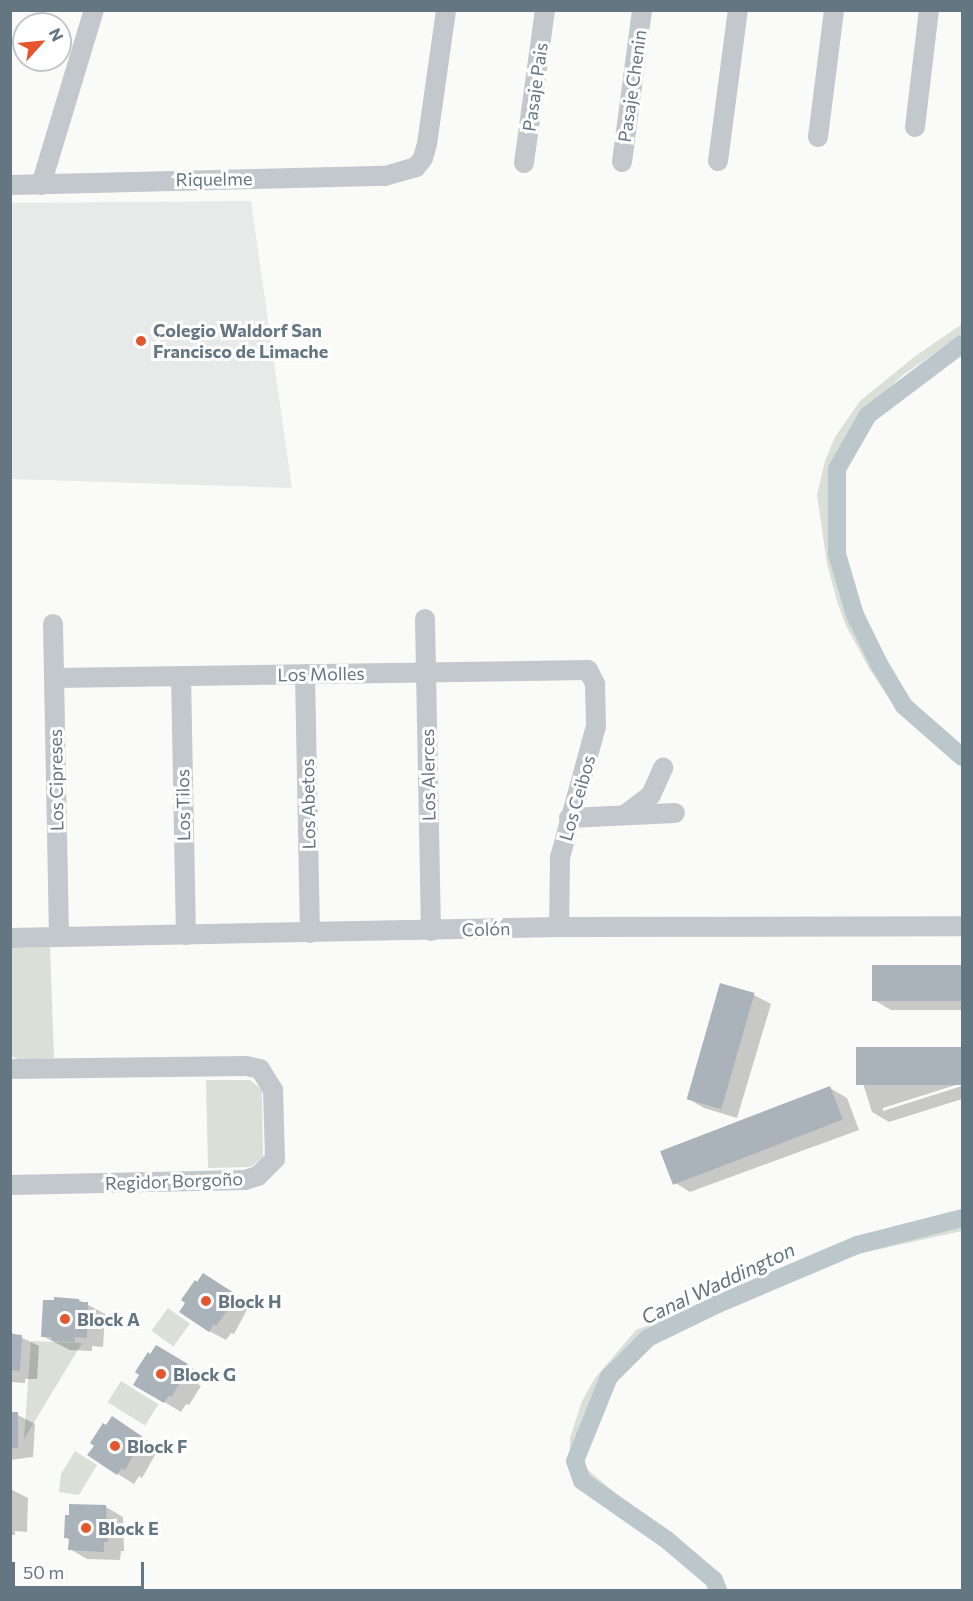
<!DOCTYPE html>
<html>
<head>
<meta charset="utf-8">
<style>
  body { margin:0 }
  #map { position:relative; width:973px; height:1601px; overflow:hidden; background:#fafaf8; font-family:Commissioner,sans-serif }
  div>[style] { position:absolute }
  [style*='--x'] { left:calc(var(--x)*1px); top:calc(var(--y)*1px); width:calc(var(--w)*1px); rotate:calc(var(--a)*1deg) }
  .built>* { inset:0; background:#e8e9e9 }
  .green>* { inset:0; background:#dadfd7; transform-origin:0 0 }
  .shadow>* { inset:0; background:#0003 }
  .canal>* { height:18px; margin:-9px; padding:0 9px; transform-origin:9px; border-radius:9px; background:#bbc7cb }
  .building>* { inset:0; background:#aab3b9; transform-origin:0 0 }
  .minor>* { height:20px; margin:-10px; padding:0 10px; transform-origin:10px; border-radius:10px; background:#c3c8cc }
  .dots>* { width:16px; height:16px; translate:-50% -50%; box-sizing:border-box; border:3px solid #fff; border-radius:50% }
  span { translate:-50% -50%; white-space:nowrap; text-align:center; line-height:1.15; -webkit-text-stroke:6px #fff; paint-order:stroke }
  .street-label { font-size:18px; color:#657683 }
  .poi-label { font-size:18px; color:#657683; font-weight:700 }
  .left { translate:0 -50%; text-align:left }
  .water-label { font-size:20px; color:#60757c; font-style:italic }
  .frame { position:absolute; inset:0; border:12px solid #657683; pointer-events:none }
  .north { position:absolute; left:12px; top:12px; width:60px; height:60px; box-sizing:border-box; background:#fff; border:2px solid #c1c8cd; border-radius:50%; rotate:63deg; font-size:16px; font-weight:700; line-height:24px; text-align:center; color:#657683 }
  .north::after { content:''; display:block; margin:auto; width:21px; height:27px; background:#e4572e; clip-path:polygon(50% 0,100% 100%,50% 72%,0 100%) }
  .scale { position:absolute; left:12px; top:1562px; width:132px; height:27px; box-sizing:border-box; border:3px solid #657683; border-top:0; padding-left:8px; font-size:18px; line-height:21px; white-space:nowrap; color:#657683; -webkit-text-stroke:4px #fff; paint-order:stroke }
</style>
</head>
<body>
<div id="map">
  <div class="built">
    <div style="clip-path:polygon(251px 201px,292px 488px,11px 479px,11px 203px)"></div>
  </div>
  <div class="green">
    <div style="clip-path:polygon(962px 324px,962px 334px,903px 375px,861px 415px,842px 443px,828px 492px,830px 517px,844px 580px,856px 617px,880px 672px,894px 693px,962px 754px,962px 765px,899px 713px,870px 670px,846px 626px,837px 601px,827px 564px,817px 495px,825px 461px,835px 437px,860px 401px,914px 357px)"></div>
    <div style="clip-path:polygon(50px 947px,54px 1058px,20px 1060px,11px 1056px,10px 948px)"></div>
    <div style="clip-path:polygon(206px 1080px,250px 1080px,262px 1090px,263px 1157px,251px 1167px,208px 1168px)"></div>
    <div style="clip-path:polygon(962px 1221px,962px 1231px,862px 1253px,792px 1277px,648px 1334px,629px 1349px,609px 1372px,592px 1402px,577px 1440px,578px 1455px,582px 1465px,670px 1539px,708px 1574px,720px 1590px,711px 1590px,703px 1580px,665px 1545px,576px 1469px,570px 1458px,570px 1438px,582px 1401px,595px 1378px,636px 1330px,814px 1260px)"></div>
    <div style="left:168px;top:1308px;width:27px;height:28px;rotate:36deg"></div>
    <div style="clip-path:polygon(31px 1341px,82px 1343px,24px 1439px)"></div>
    <div style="left:121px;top:1381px;width:44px;height:25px;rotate:32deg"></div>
    <div style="clip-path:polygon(75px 1451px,97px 1465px,79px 1495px,59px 1492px,61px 1474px)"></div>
  </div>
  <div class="shadow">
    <div style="clip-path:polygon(874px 966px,962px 966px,962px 1010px,891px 1010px,874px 1000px)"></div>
    <div style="clip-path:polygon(754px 995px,771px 1004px,737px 1118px,704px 1108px,687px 1098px)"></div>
    <div style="clip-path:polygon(962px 1048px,962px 1083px,883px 1108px,883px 1111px,962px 1086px,962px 1099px,889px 1122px,872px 1112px,862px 1080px)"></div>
    <div style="clip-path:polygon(830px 1088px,847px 1098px,859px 1130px,690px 1192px,674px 1182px)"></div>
    <div style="clip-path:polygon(220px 1285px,250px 1304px,234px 1334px,231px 1333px,226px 1340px,209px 1331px)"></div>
    <div style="clip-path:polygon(79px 1300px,105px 1314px,103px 1347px,92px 1346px,92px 1351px,70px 1350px,42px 1336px)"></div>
    <div style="clip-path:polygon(10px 1332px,39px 1346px,37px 1379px,25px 1379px,25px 1383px,10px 1382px)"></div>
    <div style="clip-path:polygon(156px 1347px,204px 1375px,198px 1384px,201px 1386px,189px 1405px,186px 1404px,181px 1412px,135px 1384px)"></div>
    <div style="clip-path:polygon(10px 1411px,35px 1424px,33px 1457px,10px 1460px)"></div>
    <div style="clip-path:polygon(129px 1428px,159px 1448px,142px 1478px,139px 1476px,134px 1484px,118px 1474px)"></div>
    <div style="clip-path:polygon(10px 1489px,28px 1498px,27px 1532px,15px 1531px,15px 1535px,10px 1535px)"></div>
    <div style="clip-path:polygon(106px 1507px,123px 1517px,124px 1551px,121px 1551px,120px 1560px,87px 1559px,70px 1549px,70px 1540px,66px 1538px)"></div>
  </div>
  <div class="canal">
    <div style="--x:962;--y:344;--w:118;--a:142.9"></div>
    <div style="--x:868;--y:415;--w:62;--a:119.9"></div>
    <div style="--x:837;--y:469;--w:85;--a:90"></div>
    <div style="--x:837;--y:554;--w:64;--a:73.6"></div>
    <div style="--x:855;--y:615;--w:55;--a:63.9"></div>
    <div style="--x:879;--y:664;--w:49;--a:59.2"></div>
    <div style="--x:904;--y:706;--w:77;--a:41.3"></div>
    <div style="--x:718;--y:1590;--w:11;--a:-112"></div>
    <div style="--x:714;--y:1580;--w:62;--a:-139.6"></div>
    <div style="--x:667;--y:1540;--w:103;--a:-145.2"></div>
    <div style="--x:582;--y:1481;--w:21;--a:-109"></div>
    <div style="--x:575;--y:1461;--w:91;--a:-68"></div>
    <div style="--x:609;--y:1377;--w:55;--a:-45"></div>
    <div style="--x:648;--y:1338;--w:78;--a:-25.9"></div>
    <div style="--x:718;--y:1304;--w:151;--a:-23"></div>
    <div style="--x:857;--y:1245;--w:108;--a:-14.4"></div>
  </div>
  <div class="building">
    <div style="left:872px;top:965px;width:90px;height:36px"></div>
    <div style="left:720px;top:983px;width:36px;height:121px;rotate:16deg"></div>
    <div style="left:962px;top:1047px;width:38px;height:106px;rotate:90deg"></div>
    <div style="left:830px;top:1086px;width:36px;height:182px;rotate:69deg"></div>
    <div style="clip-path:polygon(203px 1273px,234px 1293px,228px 1303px,231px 1305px,216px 1326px,214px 1324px,209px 1332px,179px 1312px,185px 1303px,181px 1300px,195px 1280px,197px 1282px)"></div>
    <div style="clip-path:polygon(54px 1297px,79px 1299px,79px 1302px,88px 1302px,87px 1338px,75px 1337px,75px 1342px,52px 1341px,51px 1337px,41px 1337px,43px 1300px,54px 1300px)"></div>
    <div style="clip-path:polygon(10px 1331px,13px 1334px,22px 1335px,20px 1371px,10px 1370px)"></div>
    <div style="clip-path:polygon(156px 1345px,188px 1364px,182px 1373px,185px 1375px,171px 1397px,169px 1395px,164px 1403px,133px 1385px,139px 1375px,135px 1372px,148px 1352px,150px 1354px)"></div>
    <div style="left:10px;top:1412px;width:8px;height:36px"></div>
    <div style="clip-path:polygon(112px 1416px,143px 1437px,125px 1470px,122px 1468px,117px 1475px,87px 1455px,94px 1446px,90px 1443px,103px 1423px,106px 1425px)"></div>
    <div style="clip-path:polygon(69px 1504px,106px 1505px,108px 1542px,104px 1542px,104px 1552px,68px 1550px,69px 1538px,64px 1538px,65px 1515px,69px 1515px)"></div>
  </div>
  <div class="minor">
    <div style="--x:915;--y:127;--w:118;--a:-83.2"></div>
    <div style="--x:818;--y:137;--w:128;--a:-82.8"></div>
    <div style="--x:718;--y:161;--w:152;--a:-82.5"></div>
    <div style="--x:622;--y:162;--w:153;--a:-82.5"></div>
    <div style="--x:524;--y:163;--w:154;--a:-82.2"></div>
    <div style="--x:10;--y:185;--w:375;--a:-1.4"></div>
    <div style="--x:385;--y:176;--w:32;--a:-16"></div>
    <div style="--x:416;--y:167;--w:11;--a:-52"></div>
    <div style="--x:423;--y:158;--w:15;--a:-74"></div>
    <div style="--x:427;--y:144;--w:135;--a:-81.9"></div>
    <div style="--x:41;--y:185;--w:183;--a:-73.2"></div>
    <div style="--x:425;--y:619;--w:312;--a:88.9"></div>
    <div style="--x:53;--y:624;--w:313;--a:88.9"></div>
    <div style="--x:305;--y:674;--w:259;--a:88.9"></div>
    <div style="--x:181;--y:676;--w:259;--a:88.9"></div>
    <div style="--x:54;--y:678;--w:534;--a:-0.86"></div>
    <div style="--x:588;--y:670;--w:16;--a:63"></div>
    <div style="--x:595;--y:684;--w:42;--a:88.6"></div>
    <div style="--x:596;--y:726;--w:137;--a:105.3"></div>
    <div style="--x:560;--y:858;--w:69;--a:90.8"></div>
    <div style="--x:626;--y:814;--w:31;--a:-37"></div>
    <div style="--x:651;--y:795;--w:30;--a:-66"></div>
    <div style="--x:569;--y:818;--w:106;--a:-2.7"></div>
    <div style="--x:10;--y:938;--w:549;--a:-1.15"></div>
    <div style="--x:559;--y:927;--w:403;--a:-0.1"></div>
    <div style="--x:10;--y:1069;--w:236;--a:-0.7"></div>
    <div style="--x:246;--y:1066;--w:14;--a:12"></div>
    <div style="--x:260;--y:1069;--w:25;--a:58"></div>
    <div style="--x:273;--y:1090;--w:69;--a:88.3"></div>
    <div style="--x:275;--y:1159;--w:24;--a:135"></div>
    <div style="--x:258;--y:1176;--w:14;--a:163"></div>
    <div style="--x:245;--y:1180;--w:235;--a:178.8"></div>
  </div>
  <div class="dots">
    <div style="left:141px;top:341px;background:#e4572e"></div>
    <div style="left:206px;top:1301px;background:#e4572e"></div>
    <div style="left:65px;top:1319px;background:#e4572e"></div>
    <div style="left:161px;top:1374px;background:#e4572e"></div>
    <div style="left:115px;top:1446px;background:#e4572e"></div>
    <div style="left:86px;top:1528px;background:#e4572e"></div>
  </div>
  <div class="street-label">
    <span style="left:632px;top:86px;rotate:-82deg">Pasaje Chenin</span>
    <span style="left:535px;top:87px;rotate:-82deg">Pasaje Pais</span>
    <span style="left:214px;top:179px;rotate:-1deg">Riquelme</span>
    <span style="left:321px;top:674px;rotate:-1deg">Los Molles</span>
    <span style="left:428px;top:775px;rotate:-91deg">Los Alerces</span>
    <span style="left:56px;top:780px;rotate:-91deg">Los Cipreses</span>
    <span style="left:577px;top:798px;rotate:-74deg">Los Ceibos</span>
    <span style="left:308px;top:804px;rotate:-91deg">Los Abetos</span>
    <span style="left:183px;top:805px;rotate:-91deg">Los Tilos</span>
    <span style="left:486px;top:929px;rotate:-2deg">Colón</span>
    <span style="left:174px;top:1181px;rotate:-2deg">Regidor Borgoño</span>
  </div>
  <div class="poi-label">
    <span class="left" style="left:153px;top:341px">Colegio Waldorf San<br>Francisco de Limache</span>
    <span class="left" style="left:218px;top:1301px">Block H</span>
    <span class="left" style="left:77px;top:1319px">Block A</span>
    <span class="left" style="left:173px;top:1374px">Block G</span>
    <span class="left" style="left:127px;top:1446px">Block F</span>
    <span class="left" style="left:98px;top:1528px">Block E</span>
  </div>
  <div class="water-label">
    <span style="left:718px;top:1283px;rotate:-25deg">Canal Waddington</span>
  </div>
  <div class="frame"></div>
  <div class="north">N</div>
  <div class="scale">50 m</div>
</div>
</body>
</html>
